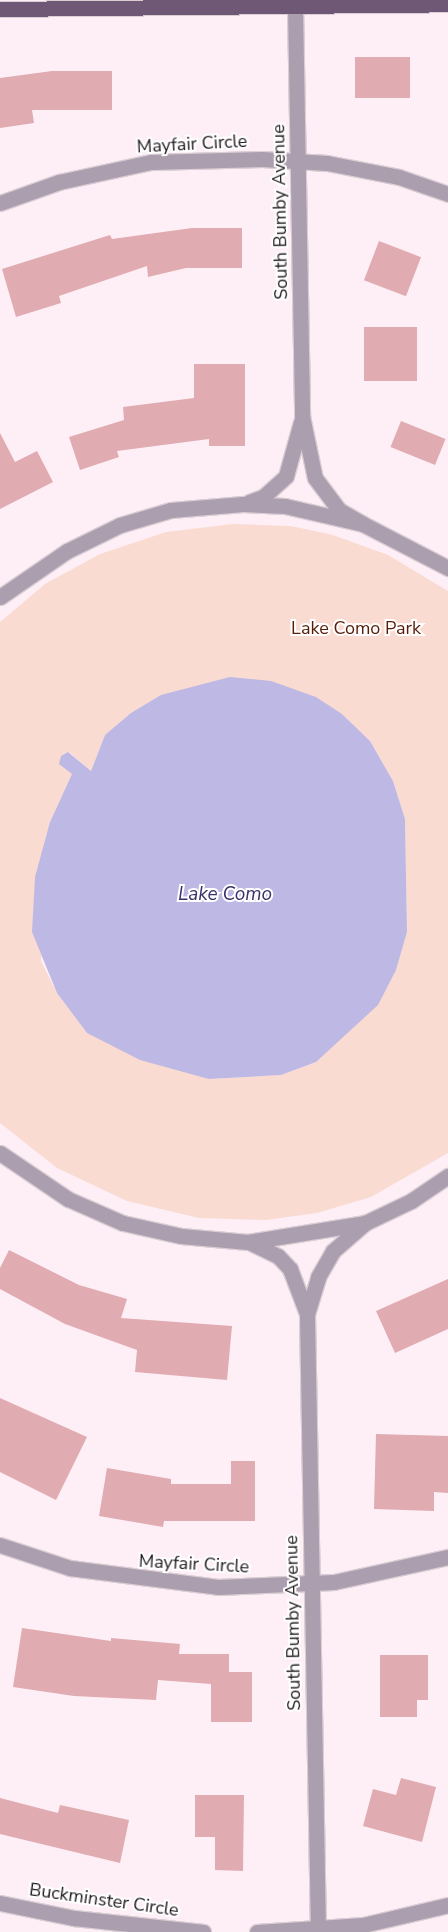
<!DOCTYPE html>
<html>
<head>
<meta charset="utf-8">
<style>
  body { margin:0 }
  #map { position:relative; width:448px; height:1932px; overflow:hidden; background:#feeff7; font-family:"Nunito Sans",sans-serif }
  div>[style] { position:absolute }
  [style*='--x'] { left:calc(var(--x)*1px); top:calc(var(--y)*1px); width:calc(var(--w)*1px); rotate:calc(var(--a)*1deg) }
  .green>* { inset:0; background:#fadbd2 }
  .water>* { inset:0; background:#bdb8e4 }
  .building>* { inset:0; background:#e0abb1; transform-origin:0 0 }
  .roads { filter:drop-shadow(1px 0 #dacdd4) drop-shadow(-1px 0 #dacdd4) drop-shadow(0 1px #dacdd4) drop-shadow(0 -1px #dacdd4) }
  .minor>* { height:15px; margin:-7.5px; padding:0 7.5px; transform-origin:7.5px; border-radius:7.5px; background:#ab9eaf }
  .major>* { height:15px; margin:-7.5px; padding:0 7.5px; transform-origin:7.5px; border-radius:7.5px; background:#6e5876 }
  span { translate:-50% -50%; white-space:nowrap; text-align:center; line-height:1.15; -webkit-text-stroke:4px #fff; paint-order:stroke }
  .street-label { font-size:18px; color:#201a1d }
  .park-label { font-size:18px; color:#581d08 }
  .water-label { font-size:19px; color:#3b3067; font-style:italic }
</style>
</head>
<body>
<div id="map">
  <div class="green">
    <div style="clip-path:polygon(evenodd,233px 524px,291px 526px,333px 535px,388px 555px,448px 591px,448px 1153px,371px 1197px,317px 1213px,266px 1220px,199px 1218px,127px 1201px,57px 1168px,0 1123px,0 622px,45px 584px,100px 554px,166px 532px,233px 524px,161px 695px,342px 714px,370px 741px,393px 781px,405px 819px,407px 932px,396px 970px,316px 1062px,281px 1075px,209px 1079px,87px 1033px,57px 993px,41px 961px,50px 822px,72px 774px,69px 752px,91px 771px,105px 735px,161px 695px)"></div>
  </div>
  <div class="water">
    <div style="clip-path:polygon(230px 677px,271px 681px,316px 697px,342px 714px,370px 741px,393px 781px,405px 819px,407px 932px,396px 970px,378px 1005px,316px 1062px,281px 1075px,209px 1079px,140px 1060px,87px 1033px,57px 993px,32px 932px,35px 877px,50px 822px,72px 774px,59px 764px,61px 756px,68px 752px,91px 771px,105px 735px,131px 713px,161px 695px)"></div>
  </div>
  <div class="building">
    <div style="left:355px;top:57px;width:55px;height:41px"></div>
    <div style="clip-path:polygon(52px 71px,112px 71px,112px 110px,32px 110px,34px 123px,0 128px,0 78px)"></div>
    <div style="clip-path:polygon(192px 228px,242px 228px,242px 268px,186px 268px,148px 277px,147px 266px,59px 296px,61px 303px,16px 317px,2px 269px,110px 235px,112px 239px)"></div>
    <div style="left:379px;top:241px;width:45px;height:42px;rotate:21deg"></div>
    <div style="left:364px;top:327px;width:53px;height:54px"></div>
    <div style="clip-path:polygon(194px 364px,245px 364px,245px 446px,209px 446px,209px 439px,117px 451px,119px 457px,80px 470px,69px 437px,124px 420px,123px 407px,194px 398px)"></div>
    <div style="left:401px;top:421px;width:48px;height:28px;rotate:22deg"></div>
    <div style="clip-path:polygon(0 433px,15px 462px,37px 451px,53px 482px,0 509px)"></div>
    <div style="clip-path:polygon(9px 1250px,79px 1285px,127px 1299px,121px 1318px,232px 1326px,227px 1380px,135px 1372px,137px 1350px,65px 1324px,0 1289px,0 1268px)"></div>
    <div style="clip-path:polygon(448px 1279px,448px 1329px,395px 1353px,376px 1311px)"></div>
    <div style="clip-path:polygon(0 1398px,87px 1437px,56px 1500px,0 1472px)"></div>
    <div style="clip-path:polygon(376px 1434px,448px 1436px,448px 1493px,434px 1492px,434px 1511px,374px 1509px)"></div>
    <div style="clip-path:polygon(231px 1461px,255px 1461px,255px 1521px,164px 1521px,163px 1527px,99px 1516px,107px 1468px,171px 1479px,171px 1484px,231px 1484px)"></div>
    <div style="clip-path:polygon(22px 1628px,111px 1641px,111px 1638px,180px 1644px,179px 1654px,229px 1654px,229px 1672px,252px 1672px,252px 1722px,211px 1722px,211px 1684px,158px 1680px,156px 1700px,74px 1696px,13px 1687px)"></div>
    <div style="clip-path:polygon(380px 1655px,428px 1655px,428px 1700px,417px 1700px,417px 1717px,380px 1717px)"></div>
    <div style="clip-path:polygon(401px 1778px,436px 1787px,422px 1842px,363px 1826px,373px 1789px,396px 1795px)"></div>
    <div style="clip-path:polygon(195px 1795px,244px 1795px,243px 1871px,215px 1870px,215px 1837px,195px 1837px)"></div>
    <div style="clip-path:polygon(0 1798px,58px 1813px,60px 1805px,129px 1820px,120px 1863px,0 1834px)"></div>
  </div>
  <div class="roads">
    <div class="minor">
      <div style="--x:291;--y:0;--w:7;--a:56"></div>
      <div style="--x:295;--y:6;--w:410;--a:89"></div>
      <div style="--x:302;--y:416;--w:63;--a:78.2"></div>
      <div style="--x:315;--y:478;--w:40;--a:53"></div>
      <div style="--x:339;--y:510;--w:28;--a:30"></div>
      <div style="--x:0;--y:203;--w:63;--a:-19.6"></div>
      <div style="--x:59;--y:182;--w:94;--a:-12.3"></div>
      <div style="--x:151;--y:162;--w:111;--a:-1.5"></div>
      <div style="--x:262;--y:159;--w:65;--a:3.5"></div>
      <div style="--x:327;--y:163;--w:73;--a:11"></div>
      <div style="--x:399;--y:177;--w:52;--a:19.1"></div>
      <div style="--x:249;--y:502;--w:15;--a:-20"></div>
      <div style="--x:263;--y:497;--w:31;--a:-42"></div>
      <div style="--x:286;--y:476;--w:56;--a:-74.5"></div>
      <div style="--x:0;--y:597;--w:81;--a:-34.5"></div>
      <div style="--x:67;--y:551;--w:59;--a:-26.1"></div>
      <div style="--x:120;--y:525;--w:53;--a:-16.4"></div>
      <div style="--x:171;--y:510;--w:72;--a:-4.8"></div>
      <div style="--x:243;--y:504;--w:42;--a:2.7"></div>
      <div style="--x:285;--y:506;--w:80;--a:13"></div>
      <div style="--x:363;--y:524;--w:96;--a:27.4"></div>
      <div style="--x:0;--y:1153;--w:82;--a:34.1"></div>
      <div style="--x:68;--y:1199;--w:60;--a:23.6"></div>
      <div style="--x:123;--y:1223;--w:59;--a:12.6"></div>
      <div style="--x:181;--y:1236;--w:67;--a:5.1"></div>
      <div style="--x:248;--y:1242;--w:119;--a:-9.2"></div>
      <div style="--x:365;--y:1223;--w:51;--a:-25.6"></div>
      <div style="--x:411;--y:1201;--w:45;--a:-34"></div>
      <div style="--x:249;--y:1242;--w:32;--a:26"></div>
      <div style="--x:278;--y:1256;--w:18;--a:47"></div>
      <div style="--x:290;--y:1269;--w:48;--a:69.3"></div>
      <div style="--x:0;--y:1545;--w:74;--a:18.2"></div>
      <div style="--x:70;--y:1568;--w:149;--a:7.3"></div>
      <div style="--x:218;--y:1587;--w:116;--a:-2.5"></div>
      <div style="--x:334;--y:1582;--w:117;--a:-12.4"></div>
      <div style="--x:0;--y:1903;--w:76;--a:11.5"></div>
      <div style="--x:74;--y:1918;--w:130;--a:6.2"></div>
      <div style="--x:257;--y:1932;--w:106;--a:-3.8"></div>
      <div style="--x:363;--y:1925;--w:87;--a:-13.2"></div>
      <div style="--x:318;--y:1932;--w:618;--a:-91.02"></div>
      <div style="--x:307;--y:1314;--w:39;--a:-73"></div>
      <div style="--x:318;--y:1277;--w:30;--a:-60"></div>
      <div style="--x:333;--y:1251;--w:43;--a:-41.2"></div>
    </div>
    <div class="major">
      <div style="--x:0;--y:9;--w:448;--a:-0.6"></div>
    </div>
  </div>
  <div class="street-label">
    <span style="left:192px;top:144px;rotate:-3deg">Mayfair Circle</span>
    <span style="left:280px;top:212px;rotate:-91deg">South Bumby Avenue</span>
    <span style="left:194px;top:1564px;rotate:3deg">Mayfair Circle</span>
    <span style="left:293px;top:1623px;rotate:-91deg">South Bumby Avenue</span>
    <span style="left:104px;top:1900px;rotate:8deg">Buckminster Circle</span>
  </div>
  <div class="park-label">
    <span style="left:356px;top:628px">Lake Como Park</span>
  </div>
  <div class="water-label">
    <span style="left:225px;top:895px">Lake Como</span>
  </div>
</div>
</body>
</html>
